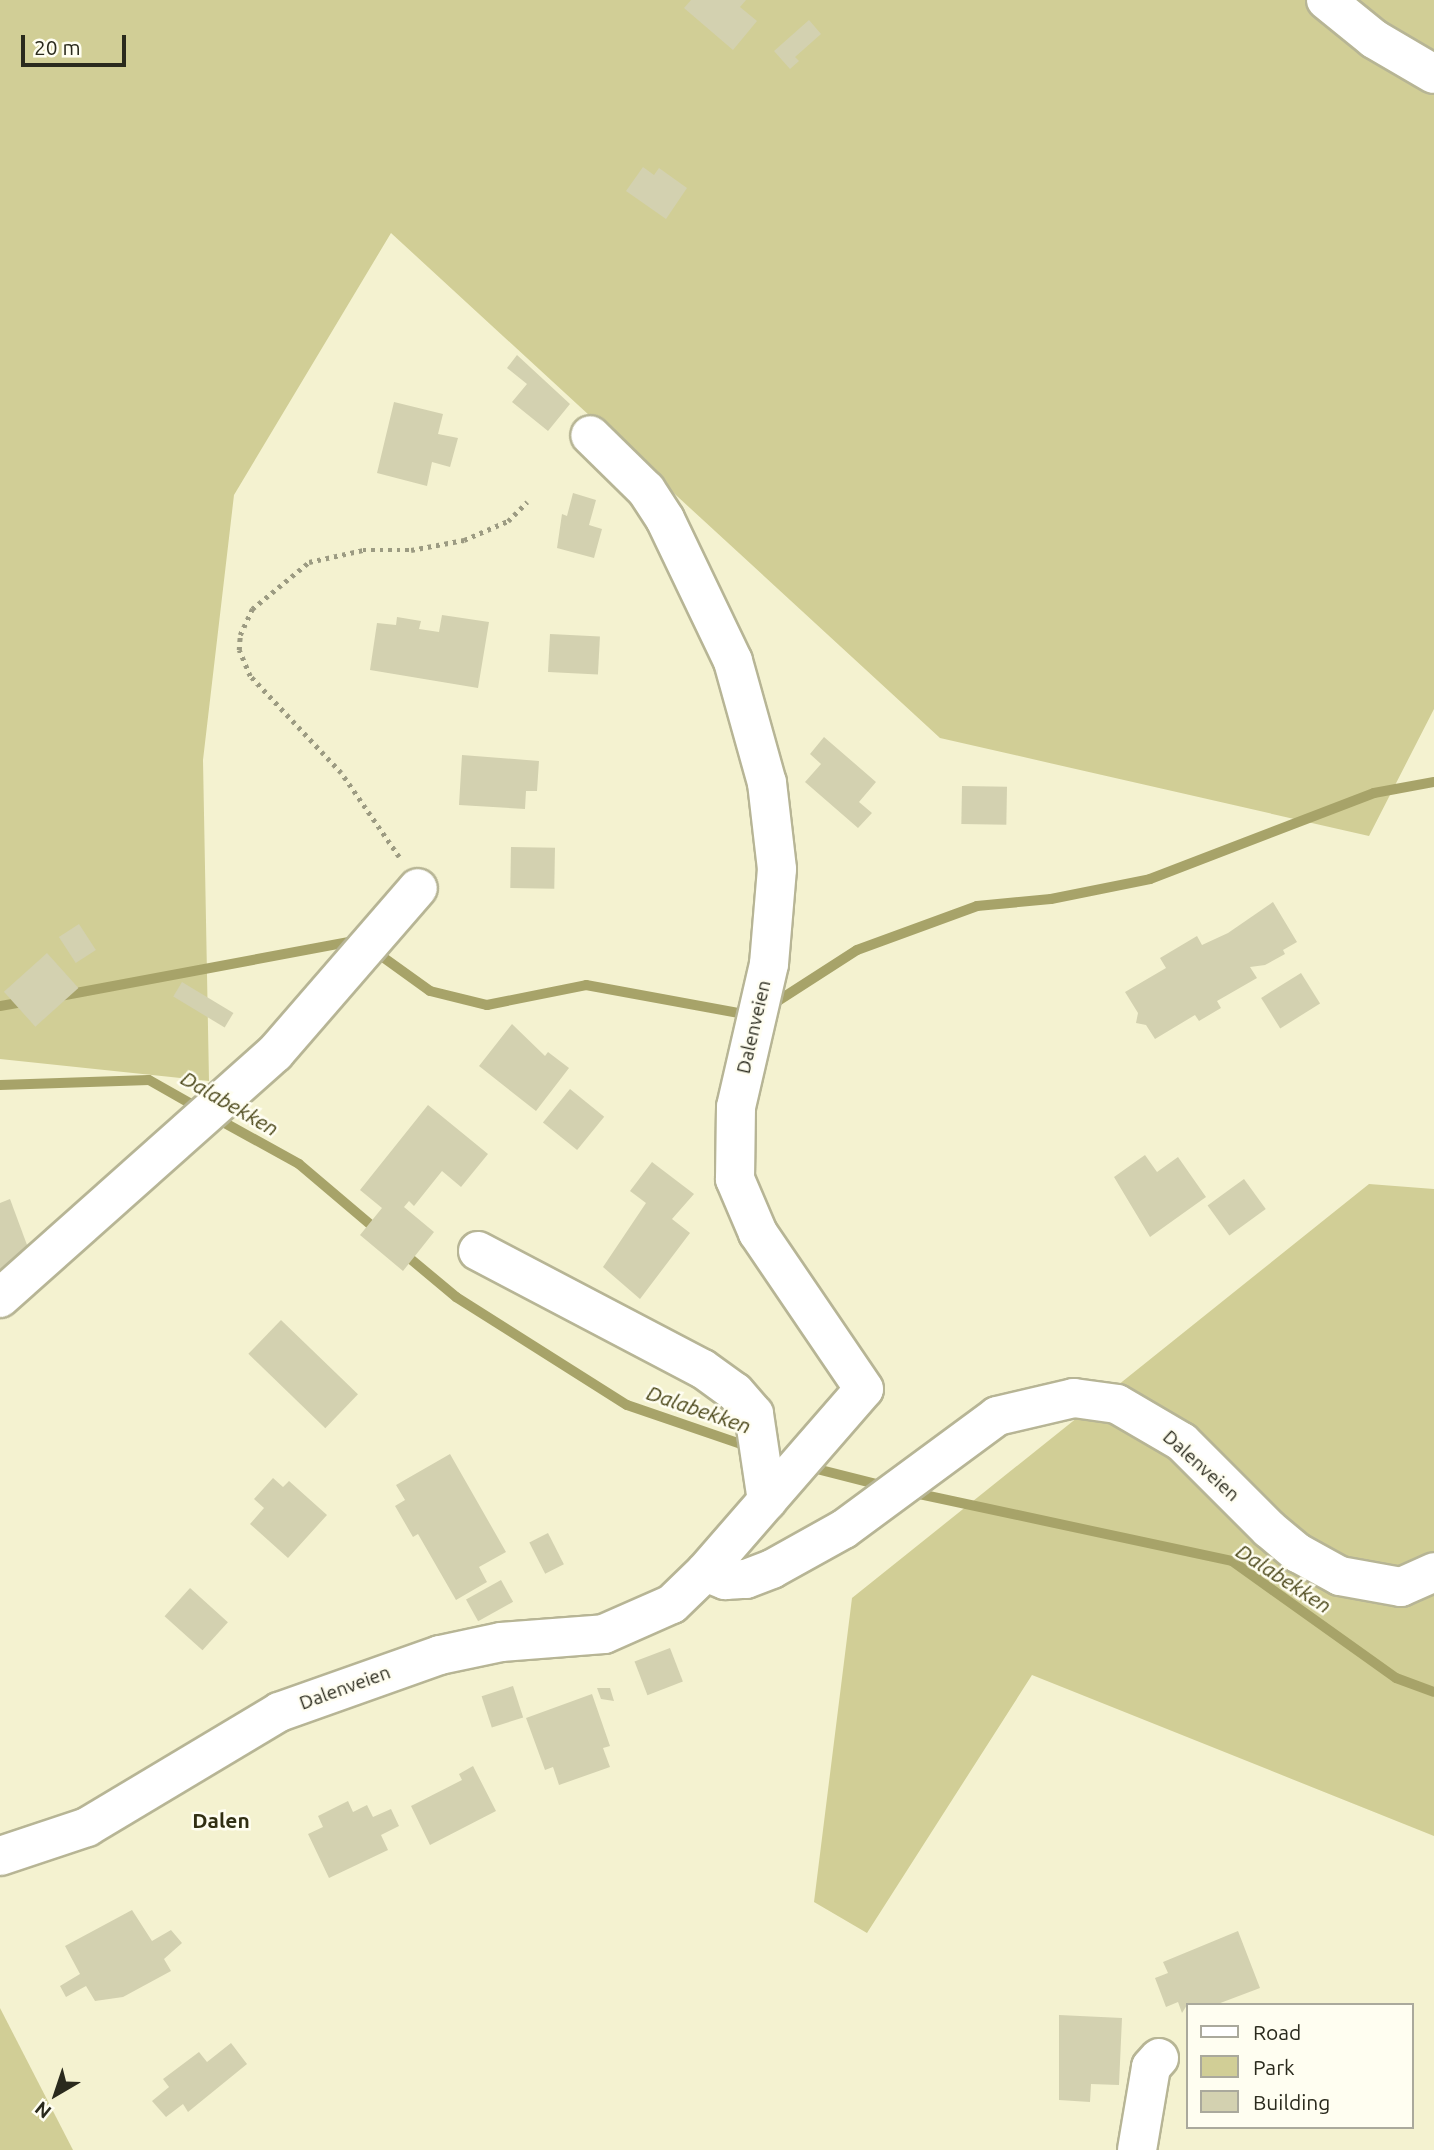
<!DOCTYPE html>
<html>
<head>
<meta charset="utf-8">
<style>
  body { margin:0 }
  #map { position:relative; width:1434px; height:2150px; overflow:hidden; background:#f4f2d0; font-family:Ubuntu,sans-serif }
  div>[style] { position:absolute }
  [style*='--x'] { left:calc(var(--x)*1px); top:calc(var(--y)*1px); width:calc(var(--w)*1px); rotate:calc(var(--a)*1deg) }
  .green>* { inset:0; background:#d1ce96 }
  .stream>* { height:10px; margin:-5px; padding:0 5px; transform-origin:5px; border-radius:5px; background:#a7a369 }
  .building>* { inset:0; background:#d3d1b0; transform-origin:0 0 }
  .path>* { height:4.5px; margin-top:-2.25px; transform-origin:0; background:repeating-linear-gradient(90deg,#9c9b82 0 3.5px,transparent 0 8.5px) }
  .roads { filter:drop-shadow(2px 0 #b7b595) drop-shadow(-2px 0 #b7b595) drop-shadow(0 2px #b7b595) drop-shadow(0 -2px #b7b595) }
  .minor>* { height:38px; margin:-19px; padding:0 19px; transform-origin:19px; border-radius:19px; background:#fff }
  span { translate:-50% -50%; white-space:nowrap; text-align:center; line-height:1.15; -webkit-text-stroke:5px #fffef1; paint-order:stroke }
  .street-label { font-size:19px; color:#2a2a1d }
  .water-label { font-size:21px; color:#494517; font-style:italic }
  .neighbourhood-label { font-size:21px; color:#312f13; font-weight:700 }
  .legend { position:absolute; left:1186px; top:2003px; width:228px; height:126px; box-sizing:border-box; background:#fffef1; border:2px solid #aaa99c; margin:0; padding:9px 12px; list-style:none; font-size:21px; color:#2a2a1d }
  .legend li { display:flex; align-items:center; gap:14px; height:35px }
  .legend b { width:35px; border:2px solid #aaa99c }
  .north { position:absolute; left:21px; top:2059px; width:70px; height:70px; -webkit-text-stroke:5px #fffef1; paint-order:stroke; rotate:219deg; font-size:19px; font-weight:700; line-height:28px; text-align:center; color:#2a2a1d }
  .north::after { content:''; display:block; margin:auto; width:24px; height:32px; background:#2a2a1d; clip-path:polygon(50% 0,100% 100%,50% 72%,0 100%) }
  .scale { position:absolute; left:21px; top:35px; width:105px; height:32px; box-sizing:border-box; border:4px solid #2a2a1d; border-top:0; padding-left:9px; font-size:21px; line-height:24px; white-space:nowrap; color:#2a2a1d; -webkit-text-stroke:5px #fffef1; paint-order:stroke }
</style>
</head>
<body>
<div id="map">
  <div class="green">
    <div style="clip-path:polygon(0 0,1434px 0,1434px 709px,1369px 836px,940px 738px,391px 233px,234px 495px,203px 760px,209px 1081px,0 1059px)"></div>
    <div style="clip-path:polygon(1369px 1184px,1434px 1189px,1434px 1836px,1032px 1675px,867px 1933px,814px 1902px,852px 1598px)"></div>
    <div style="clip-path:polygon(0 2008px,73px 2150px,0 2150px)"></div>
  </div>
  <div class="stream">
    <div style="--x:373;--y:950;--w:70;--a:35.7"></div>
    <div style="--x:430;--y:991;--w:59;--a:13.8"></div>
    <div style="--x:487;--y:1005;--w:101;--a:-11.4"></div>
    <div style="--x:586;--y:985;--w:167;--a:10.4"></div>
    <div style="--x:60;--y:996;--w:305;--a:-10.6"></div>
    <div style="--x:0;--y:1006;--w:27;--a:-10"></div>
    <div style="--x:770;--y:1006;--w:103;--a:-32.8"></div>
    <div style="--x:857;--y:950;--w:128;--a:-20.1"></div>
    <div style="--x:977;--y:906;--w:74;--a:-5.4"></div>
    <div style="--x:1051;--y:899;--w:101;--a:-11.4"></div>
    <div style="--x:1150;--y:879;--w:240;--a:-21"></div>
    <div style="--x:1374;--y:793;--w:61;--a:-10.4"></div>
    <div style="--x:0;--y:1085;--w:149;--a:-1.9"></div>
    <div style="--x:149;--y:1080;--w:59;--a:29.6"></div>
    <div style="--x:214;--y:1117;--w:97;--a:28.9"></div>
    <div style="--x:299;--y:1164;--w:104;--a:40.3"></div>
    <div style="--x:401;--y:1251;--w:72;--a:39.9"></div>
    <div style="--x:456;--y:1297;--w:202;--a:32.3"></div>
    <div style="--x:627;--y:1405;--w:130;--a:18.9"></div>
    <div style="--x:805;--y:1466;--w:81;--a:14.2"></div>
    <div style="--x:910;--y:1492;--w:329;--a:12.1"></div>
    <div style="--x:1232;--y:1561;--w:201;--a:35.5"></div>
    <div style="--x:1396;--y:1678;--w:40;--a:20.2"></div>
  </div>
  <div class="building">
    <div style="clip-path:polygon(691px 0,746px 0,740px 7px,757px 21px,733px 50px,684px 8px)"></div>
    <div style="clip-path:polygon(809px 20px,821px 34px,795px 57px,799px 61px,790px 69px,774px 51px)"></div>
    <div style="clip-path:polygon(643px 167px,654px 175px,659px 168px,687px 188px,666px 219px,626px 191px)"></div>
    <div style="clip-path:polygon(517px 355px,570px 404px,548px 431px,512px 402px,527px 384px,507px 368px)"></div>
    <div style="clip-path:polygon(394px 402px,443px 414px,438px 434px,458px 438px,450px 467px,432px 462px,427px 486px,377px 473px)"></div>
    <div style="clip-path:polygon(573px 493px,596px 500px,589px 525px,602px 529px,594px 558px,557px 548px,562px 514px,567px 516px)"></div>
    <div style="clip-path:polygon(442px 615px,489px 622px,478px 688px,370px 670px,377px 623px,396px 625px,397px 617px,421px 621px,419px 629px,439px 632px)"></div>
    <div style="left:550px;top:634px;width:50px;height:38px;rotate:3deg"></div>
    <div style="clip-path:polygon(824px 737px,876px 782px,859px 802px,872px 813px,858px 828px,805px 782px,821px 764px,810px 754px)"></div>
    <div style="clip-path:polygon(462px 755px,539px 761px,537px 791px,526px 791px,525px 809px,459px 805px)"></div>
    <div style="left:962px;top:786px;width:45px;height:38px;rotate:1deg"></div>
    <div style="left:511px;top:847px;width:44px;height:41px;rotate:1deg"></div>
    <div style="clip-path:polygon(1273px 902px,1297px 942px,1283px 950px,1285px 954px,1265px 965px,1250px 967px,1257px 978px,1217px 1001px,1221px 1008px,1199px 1021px,1195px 1015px,1155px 1039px,1146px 1025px,1136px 1023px,1138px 1013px,1125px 992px,1166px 968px,1160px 958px,1197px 936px,1202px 945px,1228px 933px)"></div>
    <div style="left:79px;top:924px;width:31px;height:24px;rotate:57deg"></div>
    <div style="left:47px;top:953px;width:47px;height:58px;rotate:48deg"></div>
    <div style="left:1301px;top:973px;width:36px;height:47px;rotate:58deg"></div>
    <div style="left:182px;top:982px;width:60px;height:17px;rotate:31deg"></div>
    <div style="clip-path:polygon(512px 1024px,545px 1056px,548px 1052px,569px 1068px,536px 1111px,479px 1066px)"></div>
    <div style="left:570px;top:1089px;width:44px;height:43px;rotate:39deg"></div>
    <div style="clip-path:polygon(428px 1105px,488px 1154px,461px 1187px,442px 1171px,414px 1206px,409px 1201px,404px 1207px,434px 1232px,403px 1271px,360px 1235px,382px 1208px,360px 1190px)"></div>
    <div style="clip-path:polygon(1145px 1155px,1157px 1172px,1178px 1157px,1206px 1197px,1150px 1237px,1114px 1177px)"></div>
    <div style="clip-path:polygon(652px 1162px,694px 1194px,672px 1219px,690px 1233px,640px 1299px,603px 1267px,646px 1203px,630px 1191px)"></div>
    <div style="left:1244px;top:1179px;width:37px;height:45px;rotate:54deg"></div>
    <div style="clip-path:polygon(10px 1199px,30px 1253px,0 1269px,0 1203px)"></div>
    <div style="left:281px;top:1320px;width:107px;height:47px;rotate:44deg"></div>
    <div style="clip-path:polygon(450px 1454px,506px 1552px,479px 1567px,487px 1582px,456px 1600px,418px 1534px,413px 1537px,395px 1506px,405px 1500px,396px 1485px)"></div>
    <div style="clip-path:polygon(273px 1478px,283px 1487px,289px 1481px,327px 1515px,288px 1558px,250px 1524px,264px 1508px,254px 1499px)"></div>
    <div style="left:548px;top:1533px;width:35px;height:21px;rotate:63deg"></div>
    <div style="left:501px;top:1580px;width:25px;height:40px;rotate:61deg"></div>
    <div style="left:190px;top:1588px;width:51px;height:38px;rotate:42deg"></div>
    <div style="left:670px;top:1648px;width:36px;height:38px;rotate:69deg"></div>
    <div style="left:513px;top:1686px;width:33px;height:33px;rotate:72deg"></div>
    <div style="clip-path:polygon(597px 1688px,610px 1688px,614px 1701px,601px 1699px)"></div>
    <div style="clip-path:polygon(592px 1694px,610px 1746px,603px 1748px,610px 1767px,559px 1785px,553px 1767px,545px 1770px,526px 1718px)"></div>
    <div style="clip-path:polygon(473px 1766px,496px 1811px,430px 1845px,411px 1806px,462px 1780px,459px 1774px)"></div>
    <div style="clip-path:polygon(348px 1801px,353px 1812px,367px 1805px,373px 1817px,391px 1809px,399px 1826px,381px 1835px,388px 1850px,329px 1878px,308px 1834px,323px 1827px,318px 1816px)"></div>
    <div style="clip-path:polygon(132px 1910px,152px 1941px,171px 1930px,182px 1943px,164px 1959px,171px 1971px,123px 1997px,95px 2001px,86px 1986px,66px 1997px,60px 1986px,80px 1974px,65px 1946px)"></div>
    <div style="clip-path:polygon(1238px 1931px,1260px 1988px,1215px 2005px,1187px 2005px,1182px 2013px,1178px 2002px,1166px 2007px,1155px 1978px,1168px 1973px,1163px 1962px)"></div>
    <div style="clip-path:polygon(1059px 2015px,1122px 2018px,1119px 2085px,1091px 2084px,1090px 2102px,1059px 2100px)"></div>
    <div style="clip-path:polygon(231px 2043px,247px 2064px,188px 2112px,183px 2104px,166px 2117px,152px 2101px,169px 2087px,163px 2079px,199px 2052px,207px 2062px)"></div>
  </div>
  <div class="path">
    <div style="--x:399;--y:857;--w:102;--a:-124.6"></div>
    <div style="--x:341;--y:773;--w:133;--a:-133.2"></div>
    <div style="--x:250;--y:676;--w:28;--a:-113"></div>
    <div style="--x:239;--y:650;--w:15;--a:-86"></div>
    <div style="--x:240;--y:635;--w:29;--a:-65"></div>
    <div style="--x:252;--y:609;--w:74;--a:-39.5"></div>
    <div style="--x:309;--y:562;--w:55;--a:-12.5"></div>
    <div style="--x:363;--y:550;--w:48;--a:0"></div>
    <div style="--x:411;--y:550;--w:54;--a:-10.7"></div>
    <div style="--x:464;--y:540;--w:48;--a:-23.4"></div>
    <div style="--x:508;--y:521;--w:27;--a:-45"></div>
  </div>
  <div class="roads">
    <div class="minor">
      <div style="--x:1326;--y:0;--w:62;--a:39.1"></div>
      <div style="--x:1374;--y:39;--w:69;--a:30.3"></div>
      <div style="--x:478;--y:1251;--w:254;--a:27.7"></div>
      <div style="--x:703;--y:1369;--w:39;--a:36"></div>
      <div style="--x:735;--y:1392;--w:29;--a:49"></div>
      <div style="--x:754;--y:1414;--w:88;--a:81.5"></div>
      <div style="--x:0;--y:1298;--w:368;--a:-41.7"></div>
      <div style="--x:275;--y:1053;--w:218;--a:-49.1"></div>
      <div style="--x:705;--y:1572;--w:22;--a:22"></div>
      <div style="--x:725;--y:1580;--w:21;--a:-3"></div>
      <div style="--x:746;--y:1579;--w:28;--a:-21"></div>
      <div style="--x:772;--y:1569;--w:82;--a:-29.1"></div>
      <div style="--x:844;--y:1529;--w:190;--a:-36.4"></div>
      <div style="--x:997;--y:1416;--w:79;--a:-13.2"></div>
      <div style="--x:1074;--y:1398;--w:43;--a:7.9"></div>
      <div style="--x:1117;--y:1404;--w:75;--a:30.3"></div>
      <div style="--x:1182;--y:1442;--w:123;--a:45"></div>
      <div style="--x:1269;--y:1529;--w:38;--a:40"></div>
      <div style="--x:1298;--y:1553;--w:48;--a:28.7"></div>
      <div style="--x:1340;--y:1576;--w:62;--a:10.2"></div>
      <div style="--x:1401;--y:1587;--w:36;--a:-24"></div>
      <div style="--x:0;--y:1856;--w:92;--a:-18.4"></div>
      <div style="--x:87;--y:1827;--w:224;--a:-30.9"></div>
      <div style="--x:279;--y:1712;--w:171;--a:-19.5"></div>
      <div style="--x:440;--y:1655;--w:62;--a:-12"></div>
      <div style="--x:501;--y:1642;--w:103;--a:-4.4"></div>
      <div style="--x:604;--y:1634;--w:74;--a:-23.8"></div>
      <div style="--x:672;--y:1604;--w:46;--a:-44.1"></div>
      <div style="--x:705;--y:1572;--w:242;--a:-49"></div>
      <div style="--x:864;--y:1389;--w:189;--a:-124.2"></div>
      <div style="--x:758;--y:1233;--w:59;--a:-113.1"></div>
      <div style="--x:735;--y:1179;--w:72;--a:-89.2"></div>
      <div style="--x:736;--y:1107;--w:147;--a:-77"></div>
      <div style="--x:769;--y:964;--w:95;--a:-85.2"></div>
      <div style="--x:777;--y:869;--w:87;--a:-96.6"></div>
      <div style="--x:767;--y:783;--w:127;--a:-105.6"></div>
      <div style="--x:733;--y:661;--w:157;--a:-115.6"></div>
      <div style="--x:665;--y:519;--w:35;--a:-123"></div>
      <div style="--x:646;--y:490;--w:78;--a:-135.5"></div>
      <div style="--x:1137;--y:2150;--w:84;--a:-80.4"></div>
      <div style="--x:1151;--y:2067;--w:12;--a:-48"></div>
    </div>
  </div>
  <div class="street-label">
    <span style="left:754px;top:1027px;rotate:-77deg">Dalenveien</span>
    <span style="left:1201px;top:1466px;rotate:42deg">Dalenveien</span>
    <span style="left:345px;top:1688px;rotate:-20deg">Dalenveien</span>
  </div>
  <div class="water-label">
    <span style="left:230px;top:1103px;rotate:30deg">Dalabekken</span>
    <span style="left:699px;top:1409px;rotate:19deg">Dalabekken</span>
    <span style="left:1284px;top:1578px;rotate:33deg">Dalabekken</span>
  </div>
  <div class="neighbourhood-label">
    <span style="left:221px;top:1820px">Dalen</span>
  </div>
  <ul class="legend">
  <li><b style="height:9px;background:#fff"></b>Road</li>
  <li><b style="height:19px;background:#d1ce96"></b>Park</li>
  <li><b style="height:19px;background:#d3d1b0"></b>Building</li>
  </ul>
  <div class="north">N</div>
  <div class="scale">20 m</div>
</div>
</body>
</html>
